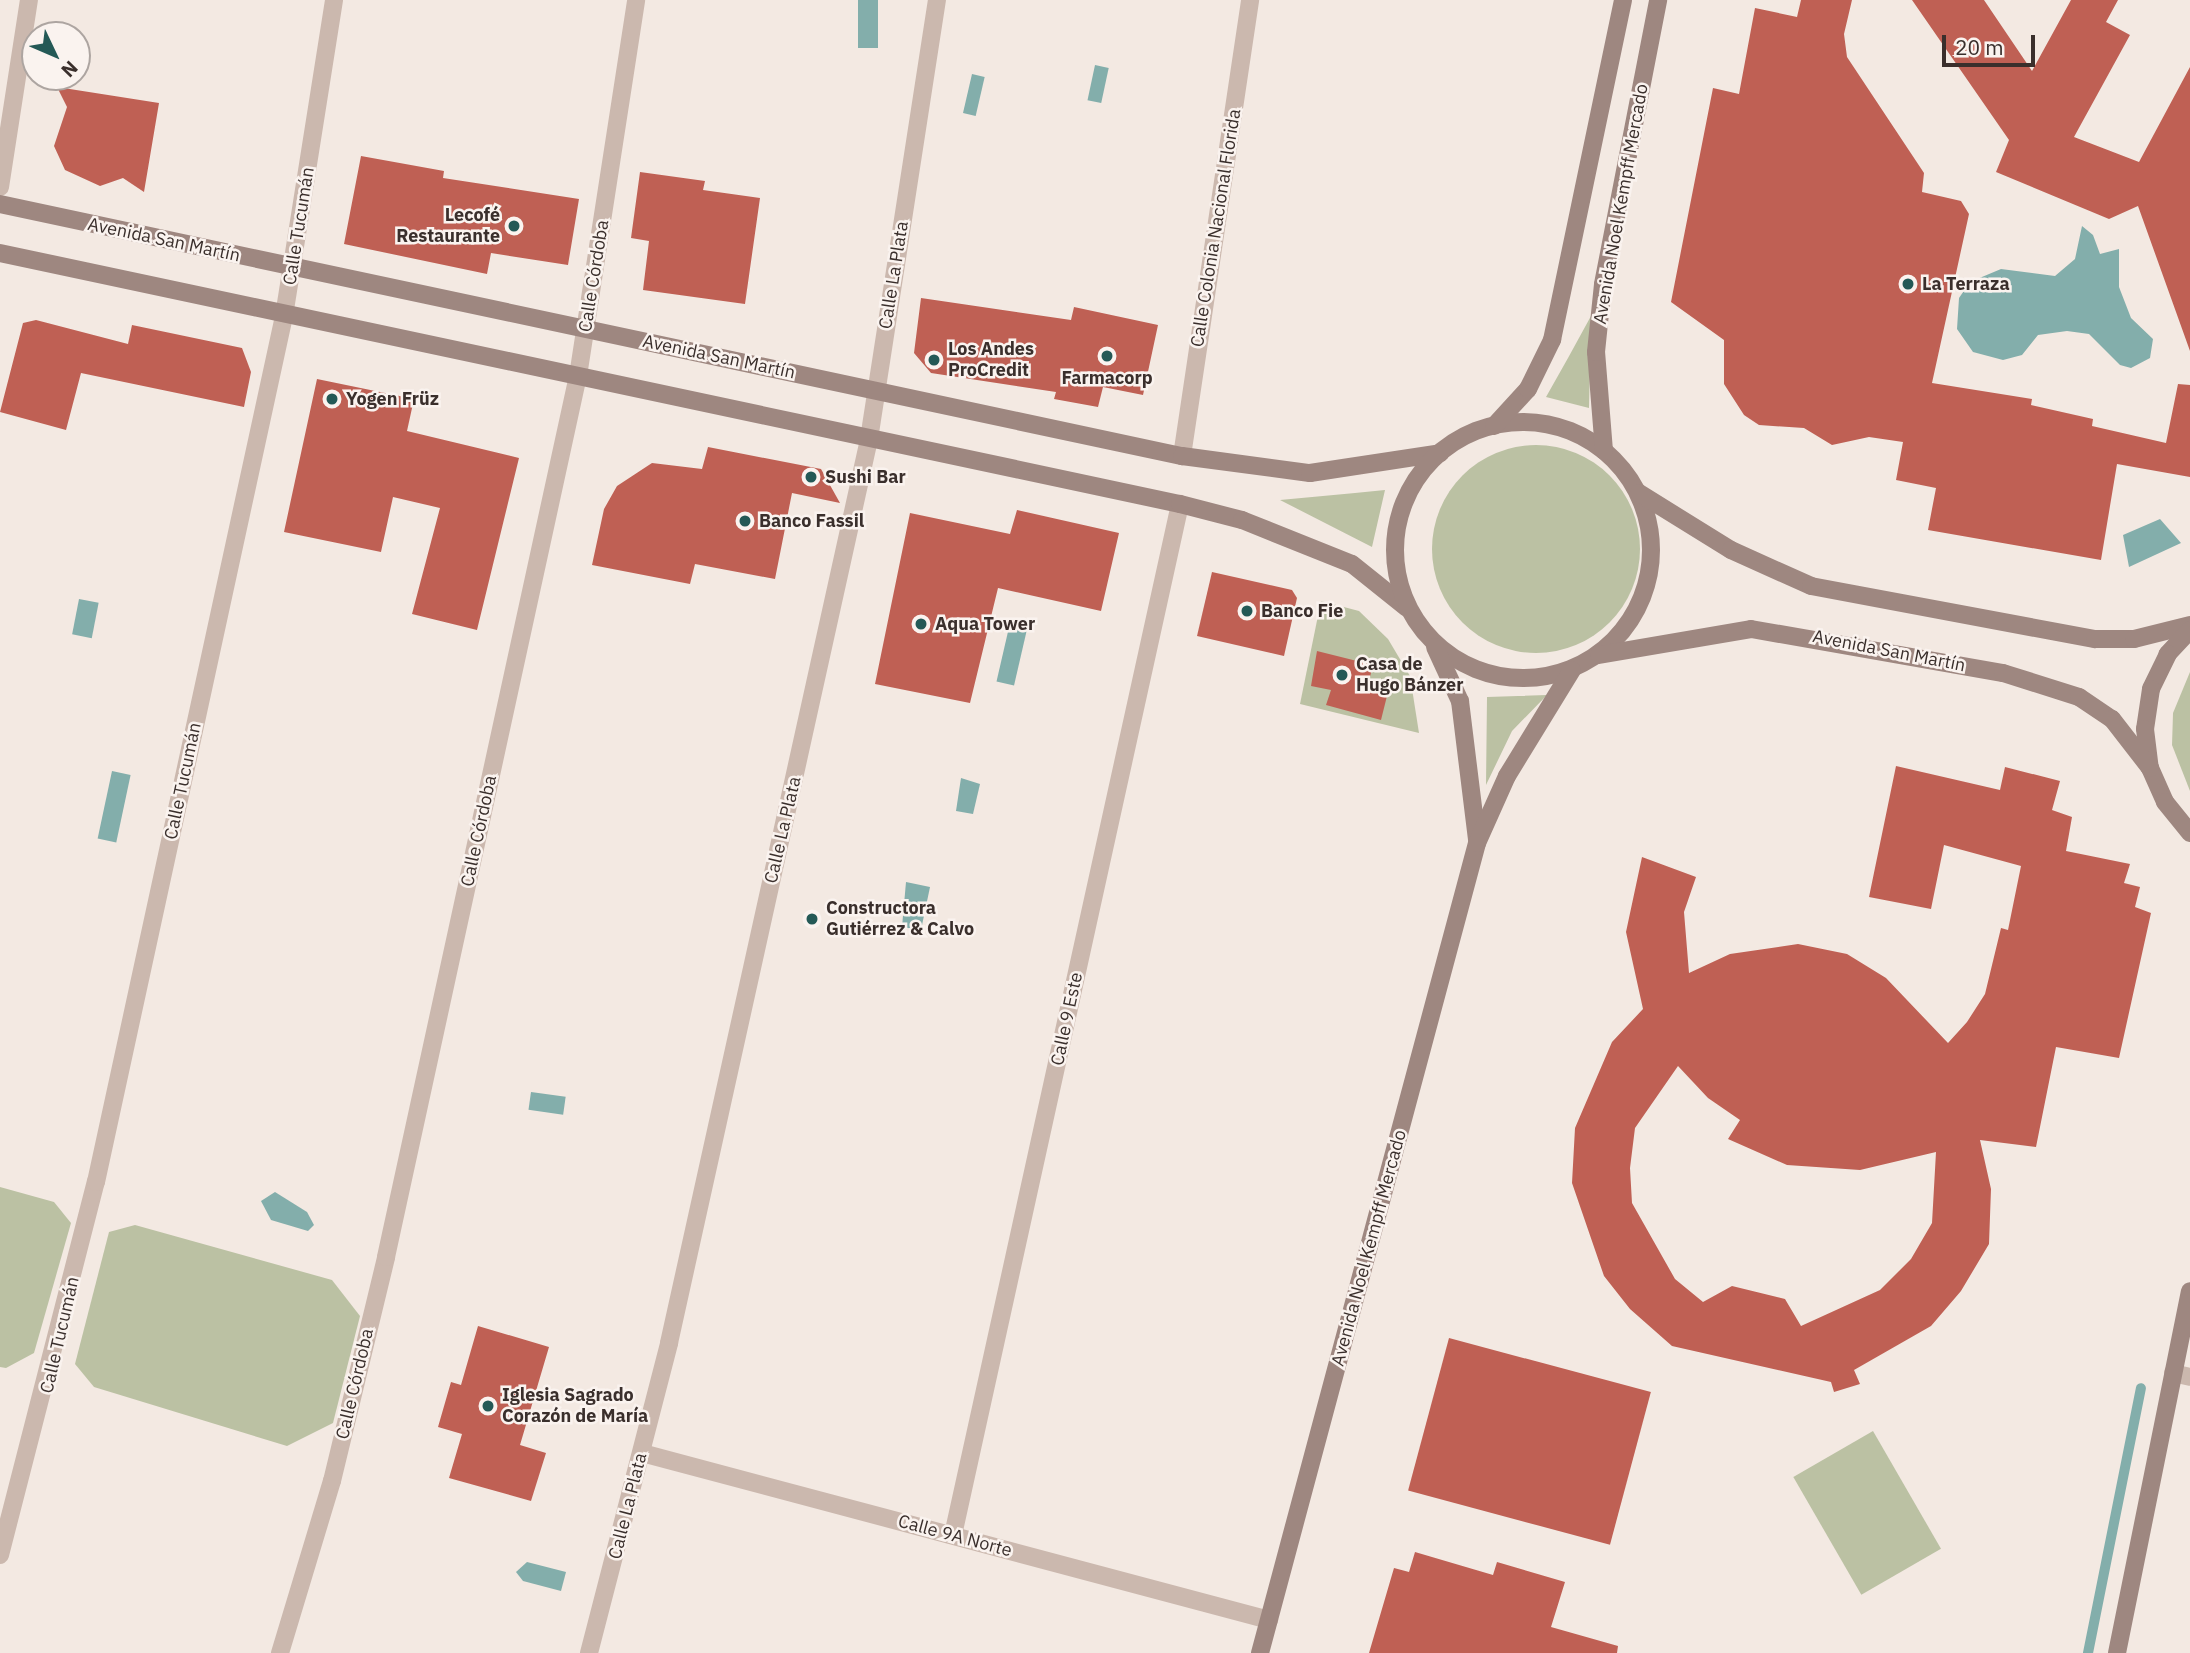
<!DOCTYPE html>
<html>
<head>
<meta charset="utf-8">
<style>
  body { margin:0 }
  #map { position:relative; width:2190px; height:1653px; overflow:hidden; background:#f3e9e2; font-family:"IBM Plex Sans",sans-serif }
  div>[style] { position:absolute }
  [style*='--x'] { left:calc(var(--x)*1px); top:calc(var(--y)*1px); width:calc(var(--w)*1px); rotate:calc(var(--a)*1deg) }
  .green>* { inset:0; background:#bbc1a3; transform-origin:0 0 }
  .round { border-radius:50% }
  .water>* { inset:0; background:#83aeab; transform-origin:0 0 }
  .stream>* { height:10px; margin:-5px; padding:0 5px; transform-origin:5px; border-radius:5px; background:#83aeab }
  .building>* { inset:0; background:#bf6054; transform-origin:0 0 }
  .street>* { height:18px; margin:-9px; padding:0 9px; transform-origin:9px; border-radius:9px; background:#cbb8ae }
  .secondary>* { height:18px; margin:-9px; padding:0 9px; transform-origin:9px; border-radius:9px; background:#9e8780 }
  .secondary>.ring { margin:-9px; padding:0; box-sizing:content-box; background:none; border:18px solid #9e8780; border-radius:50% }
  .dots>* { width:19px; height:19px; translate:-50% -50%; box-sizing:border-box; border:4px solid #faf3ef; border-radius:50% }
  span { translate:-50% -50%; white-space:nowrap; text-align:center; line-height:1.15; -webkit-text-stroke:5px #faf3ef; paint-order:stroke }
  .street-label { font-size:18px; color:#3a2f2c }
  .poi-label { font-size:18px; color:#3a2f2c; font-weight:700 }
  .right { translate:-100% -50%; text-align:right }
  .left { translate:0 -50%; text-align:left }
  .north { position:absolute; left:21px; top:21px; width:70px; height:70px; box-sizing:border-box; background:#faf3ef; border:2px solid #ada5a1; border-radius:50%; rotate:134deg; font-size:19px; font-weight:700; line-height:28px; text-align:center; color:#3a2f2c }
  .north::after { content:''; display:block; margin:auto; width:24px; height:32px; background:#245956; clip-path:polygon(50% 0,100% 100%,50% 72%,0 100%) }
  .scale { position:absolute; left:1942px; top:35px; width:93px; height:32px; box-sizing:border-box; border:4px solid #3a2f2c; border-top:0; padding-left:9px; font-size:21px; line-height:24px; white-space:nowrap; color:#3a2f2c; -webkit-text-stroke:5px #faf3ef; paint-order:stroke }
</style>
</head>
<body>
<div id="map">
  <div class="green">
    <div style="clip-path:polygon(1591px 316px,1589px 408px,1546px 397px,1568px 358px)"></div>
    <div class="round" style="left:1432px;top:445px;width:208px;height:208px"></div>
    <div style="clip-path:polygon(1385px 490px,1372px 547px,1280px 500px,1355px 493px)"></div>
    <div style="clip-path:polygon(1321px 601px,1359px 611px,1388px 639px,1410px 676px,1419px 733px,1300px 704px)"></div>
    <div style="clip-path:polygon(2190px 672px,2190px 791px,2172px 745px,2173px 713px)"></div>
    <div style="clip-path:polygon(1547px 695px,1512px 731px,1486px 785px,1487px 697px)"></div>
    <div style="clip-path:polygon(0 1187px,54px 1202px,71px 1223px,34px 1353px,6px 1368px,0 1367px)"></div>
    <div style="clip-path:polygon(135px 1225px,332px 1280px,360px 1316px,333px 1423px,287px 1446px,94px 1387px,75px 1364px,109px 1232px)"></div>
    <div style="left:1873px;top:1431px;width:136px;height:92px;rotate:60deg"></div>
  </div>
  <div class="water">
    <div style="left:858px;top:0;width:20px;height:48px"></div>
    <div style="left:1095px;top:65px;width:14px;height:36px;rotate:12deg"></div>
    <div style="left:972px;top:74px;width:13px;height:40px;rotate:13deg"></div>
    <div style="clip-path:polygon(2082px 226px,2093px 235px,2100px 254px,2119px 249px,2119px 287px,2131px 318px,2153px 339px,2150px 358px,2131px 368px,2120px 365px,2089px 334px,2067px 331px,2038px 335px,2022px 355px,2003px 360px,1973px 352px,1957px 329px,1959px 298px,1970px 282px,2001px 269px,2055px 276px,2075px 259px)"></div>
    <div style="clip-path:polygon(2160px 519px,2181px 543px,2129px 567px,2123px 535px)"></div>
    <div style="left:79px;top:599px;width:20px;height:36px;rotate:11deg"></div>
    <div style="left:1010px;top:623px;width:18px;height:60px;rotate:13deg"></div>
    <div style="left:112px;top:771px;width:19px;height:69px;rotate:12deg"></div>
    <div style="clip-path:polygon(961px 778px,980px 784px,973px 814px,956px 811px)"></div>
    <div style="clip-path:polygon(906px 882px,930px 887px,921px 930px,902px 927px)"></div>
    <div style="left:531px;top:1092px;width:35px;height:18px;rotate:8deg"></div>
    <div style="clip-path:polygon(275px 1192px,307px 1212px,314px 1225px,308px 1231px,271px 1220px,261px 1201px)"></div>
    <div style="clip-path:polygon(527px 1562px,566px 1572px,561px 1591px,523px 1581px,516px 1572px)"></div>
  </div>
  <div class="stream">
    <div style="--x:2088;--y:1653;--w:270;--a:-78.7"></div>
  </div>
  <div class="building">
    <div style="clip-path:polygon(1801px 0,1852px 0,1844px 34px,1847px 57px,1924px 173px,1922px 192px,1961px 201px,1969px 214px,1932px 383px,2032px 399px,2031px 405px,2093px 419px,2092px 426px,2166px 443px,2178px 384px,2190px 385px,2190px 477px,2117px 464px,2101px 560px,1928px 530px,1936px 488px,1896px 480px,1903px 442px,1869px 437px,1832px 445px,1804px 428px,1759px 425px,1744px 415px,1724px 384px,1724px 340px,1671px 302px,1713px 88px,1739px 94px,1755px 8px,1797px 17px)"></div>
    <div style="clip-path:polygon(1912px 0,1984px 0,2032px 71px,2071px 0,2118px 0,2106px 22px,2130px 35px,2074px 137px,2139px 162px,2190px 67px,2190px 351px,2138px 206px,2109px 219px,1996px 172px,2009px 140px)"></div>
    <div style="clip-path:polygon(57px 87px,159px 103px,144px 192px,123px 178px,100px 186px,65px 170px,54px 146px,67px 107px)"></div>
    <div style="clip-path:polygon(361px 156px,444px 171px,443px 178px,579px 199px,568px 265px,491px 253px,487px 274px,344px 244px)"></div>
    <div style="clip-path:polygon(640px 172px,705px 181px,703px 190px,760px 198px,745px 304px,643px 290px,649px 241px,631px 238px)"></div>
    <div style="clip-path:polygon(921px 298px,1071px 320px,1074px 307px,1158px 325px,1143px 395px,1103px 387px,1098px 407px,1054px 399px,1056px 392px,931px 373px,914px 353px)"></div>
    <div style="clip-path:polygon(36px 320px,128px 344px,132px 325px,242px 348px,251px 372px,244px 407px,81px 373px,66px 430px,0 412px,23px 323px)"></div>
    <div style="clip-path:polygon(317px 379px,414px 399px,407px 431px,519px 458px,477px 630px,412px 614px,440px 508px,393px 497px,381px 552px,284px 532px)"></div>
    <div style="clip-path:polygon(708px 447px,821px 469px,840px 503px,792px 493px,775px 579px,695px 564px,690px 584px,592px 565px,604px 509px,617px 486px,652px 463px,702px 469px)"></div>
    <div style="clip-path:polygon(1017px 510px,1119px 533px,1101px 611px,998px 588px,970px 703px,875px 684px,910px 513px,1010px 534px)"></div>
    <div style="clip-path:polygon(1212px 572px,1292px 590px,1297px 598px,1284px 656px,1197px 636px)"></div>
    <div style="clip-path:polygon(1317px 651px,1373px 665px,1368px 685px,1388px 692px,1381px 720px,1326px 705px,1331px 690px,1311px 686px)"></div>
    <div style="clip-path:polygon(evenodd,1896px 766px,2000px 790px,2005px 767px,2060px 781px,2052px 810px,2072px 817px,2066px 851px,2130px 864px,2124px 883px,2140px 887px,2135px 907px,2151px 913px,2119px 1058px,2056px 1047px,2036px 1147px,1980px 1140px,1991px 1189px,1989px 1244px,1961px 1291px,1931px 1326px,1854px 1370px,1860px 1384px,1834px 1392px,1831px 1382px,1672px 1346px,1630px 1309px,1604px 1276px,1572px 1183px,1575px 1128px,1612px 1042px,1643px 1009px,1626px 932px,1642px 857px,1696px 877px,1684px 912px,1689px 973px,1730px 954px,1798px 944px,1847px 954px,1886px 978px,1948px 1043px,1967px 1022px,1985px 994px,2001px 928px,2008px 930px,2021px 866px,1944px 845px,1931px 909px,1869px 897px,1896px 766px,1678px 1066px,1708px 1098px,1740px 1120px,1728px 1139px,1787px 1165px,1860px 1170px,1936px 1152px,1932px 1223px,1911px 1259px,1880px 1290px,1801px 1326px,1785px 1299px,1732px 1286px,1703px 1302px,1675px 1279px,1632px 1203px,1630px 1168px,1635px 1128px,1678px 1066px)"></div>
    <div style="clip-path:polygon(478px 1326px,549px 1347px,520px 1445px,546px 1453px,531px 1501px,449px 1478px,462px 1434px,438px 1427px,451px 1382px,461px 1385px)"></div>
    <div style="left:1449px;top:1338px;width:209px;height:158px;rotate:15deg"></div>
    <div style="clip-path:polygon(1415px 1552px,1493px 1575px,1497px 1562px,1565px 1582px,1551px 1627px,1618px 1646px,1617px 1653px,1369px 1653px,1394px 1568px,1409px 1572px)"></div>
  </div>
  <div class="street">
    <div style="--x:0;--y:187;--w:189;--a:-81.2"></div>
    <div style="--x:1182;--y:456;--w:461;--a:-81.5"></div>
    <div style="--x:2173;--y:1373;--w:17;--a:13"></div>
    <div style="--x:642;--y:1453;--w:649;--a:14.91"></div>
    <div style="--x:953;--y:1535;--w:1056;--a:-77.58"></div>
    <div style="--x:0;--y:1555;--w:385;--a:-75.6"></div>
    <div style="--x:96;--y:1182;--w:886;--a:-77.75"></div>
    <div style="--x:284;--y:316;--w:320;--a:-81"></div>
    <div style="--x:280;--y:1653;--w:180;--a:-73.2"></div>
    <div style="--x:332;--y:1481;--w:230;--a:-76.4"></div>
    <div style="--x:386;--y:1257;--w:902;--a:-77.71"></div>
    <div style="--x:578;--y:376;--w:380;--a:-81.2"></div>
    <div style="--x:589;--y:1653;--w:320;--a:-75.5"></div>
    <div style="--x:669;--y:1343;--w:926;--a:-77.52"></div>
    <div style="--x:869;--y:439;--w:444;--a:-81.2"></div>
  </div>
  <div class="secondary">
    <div style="--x:0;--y:204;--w:1209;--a:12.04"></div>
    <div style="--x:1182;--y:456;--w:129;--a:7.6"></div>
    <div style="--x:1310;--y:473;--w:132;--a:-8.7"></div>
    <div style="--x:0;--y:253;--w:1206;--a:12.01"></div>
    <div style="--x:1180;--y:504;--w:64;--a:14.5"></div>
    <div style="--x:1242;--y:520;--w:118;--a:21.8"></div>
    <div style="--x:1352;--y:564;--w:70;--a:38.7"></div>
    <div class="ring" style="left:1395px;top:422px;width:238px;height:238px"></div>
    <div style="--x:1494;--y:426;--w:50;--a:-47.4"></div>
    <div style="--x:1528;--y:389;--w:55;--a:-63.9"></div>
    <div style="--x:1552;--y:340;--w:347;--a:-78.2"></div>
    <div style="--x:1604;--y:451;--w:99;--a:-94.6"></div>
    <div style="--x:1596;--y:352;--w:68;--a:-84.1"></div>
    <div style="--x:1603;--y:284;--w:289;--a:-79"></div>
    <div style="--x:1639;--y:493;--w:108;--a:31.8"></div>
    <div style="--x:1731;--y:550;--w:88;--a:24.2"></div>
    <div style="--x:1811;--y:586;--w:289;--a:10.6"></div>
    <div style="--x:2095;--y:639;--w:39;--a:0"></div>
    <div style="--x:2134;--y:639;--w:58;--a:-14"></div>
    <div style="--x:2190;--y:630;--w:33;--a:133"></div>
    <div style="--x:2168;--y:654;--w:39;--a:116"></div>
    <div style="--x:2151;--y:689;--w:40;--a:98.5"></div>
    <div style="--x:2145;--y:729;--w:39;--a:83"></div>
    <div style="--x:2150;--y:768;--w:37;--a:66"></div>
    <div style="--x:2165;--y:802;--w:40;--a:51"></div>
    <div style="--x:1435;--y:647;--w:60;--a:65.2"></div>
    <div style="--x:1460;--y:701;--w:139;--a:83"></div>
    <div style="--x:1599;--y:655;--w:154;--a:-9.7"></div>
    <div style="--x:1751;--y:629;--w:256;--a:9.9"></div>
    <div style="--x:2003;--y:673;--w:80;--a:17.5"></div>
    <div style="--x:2079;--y:697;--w:40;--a:34"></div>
    <div style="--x:2112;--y:719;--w:62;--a:52.2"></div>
    <div style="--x:1260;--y:1653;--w:839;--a:-75"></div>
    <div style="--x:1477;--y:843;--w:73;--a:-65.9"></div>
    <div style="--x:1507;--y:776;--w:124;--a:-58.5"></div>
    <div style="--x:2117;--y:1653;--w:369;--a:-78.6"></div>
  </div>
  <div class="dots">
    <div style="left:514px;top:226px;background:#245956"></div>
    <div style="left:1908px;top:284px;background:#245956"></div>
    <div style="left:1107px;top:356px;background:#245956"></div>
    <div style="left:934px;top:360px;background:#245956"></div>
    <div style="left:332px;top:399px;background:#245956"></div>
    <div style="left:811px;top:477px;background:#245956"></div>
    <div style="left:745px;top:521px;background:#245956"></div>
    <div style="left:1247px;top:611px;background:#245956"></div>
    <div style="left:921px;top:624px;background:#245956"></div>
    <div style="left:1342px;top:675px;background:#245956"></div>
    <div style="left:812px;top:919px;background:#245956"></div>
    <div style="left:488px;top:1406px;background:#245956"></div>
  </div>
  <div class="street-label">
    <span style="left:1621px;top:204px;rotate:-80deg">Avenida Noel Kempff Mercado</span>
    <span style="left:299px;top:226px;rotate:-81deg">Calle Tucumán</span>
    <span style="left:1216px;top:228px;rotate:-81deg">Calle Colonia Nacional Florida</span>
    <span style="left:164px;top:240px;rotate:12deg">Avenida San Martín</span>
    <span style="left:894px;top:275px;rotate:-81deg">Calle La Plata</span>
    <span style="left:594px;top:276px;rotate:-81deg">Calle Córdoba</span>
    <span style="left:719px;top:357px;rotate:12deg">Avenida San Martín</span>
    <span style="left:1889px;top:651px;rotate:11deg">Avenida San Martín</span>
    <span style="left:183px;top:781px;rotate:-78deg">Calle Tucumán</span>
    <span style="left:783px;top:830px;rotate:-77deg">Calle La Plata</span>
    <span style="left:479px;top:831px;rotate:-78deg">Calle Córdoba</span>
    <span style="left:1067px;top:1019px;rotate:-78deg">Calle 9 Este</span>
    <span style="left:1369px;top:1248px;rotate:-75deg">Avenida Noel Kempff Mercado</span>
    <span style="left:60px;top:1335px;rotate:-77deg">Calle Tucumán</span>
    <span style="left:355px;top:1384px;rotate:-77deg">Calle Córdoba</span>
    <span style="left:628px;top:1506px;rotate:-76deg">Calle La Plata</span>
    <span style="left:955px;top:1536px;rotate:15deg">Calle 9A Norte</span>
  </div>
  <div class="poi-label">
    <span class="right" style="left:500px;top:226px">Lecofé<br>Restaurante</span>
    <span class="left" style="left:1922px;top:284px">La Terraza</span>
    <span class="left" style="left:948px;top:360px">Los Andes<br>ProCredit</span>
    <span style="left:1107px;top:378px">Farmacorp</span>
    <span class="left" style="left:346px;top:399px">Yogen Früz</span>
    <span class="left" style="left:825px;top:477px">Sushi Bar</span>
    <span class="left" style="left:759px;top:521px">Banco Fassil</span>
    <span class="left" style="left:1261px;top:611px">Banco Fie</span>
    <span class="left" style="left:935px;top:624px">Aqua Tower</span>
    <span class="left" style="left:1356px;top:675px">Casa de<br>Hugo Bánzer</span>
    <span class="left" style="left:826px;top:919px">Constructora<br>Gutiérrez &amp; Calvo</span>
    <span class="left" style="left:502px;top:1406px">Iglesia Sagrado<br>Corazón de María</span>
  </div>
  <div class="north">N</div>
  <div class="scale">20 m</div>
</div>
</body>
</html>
